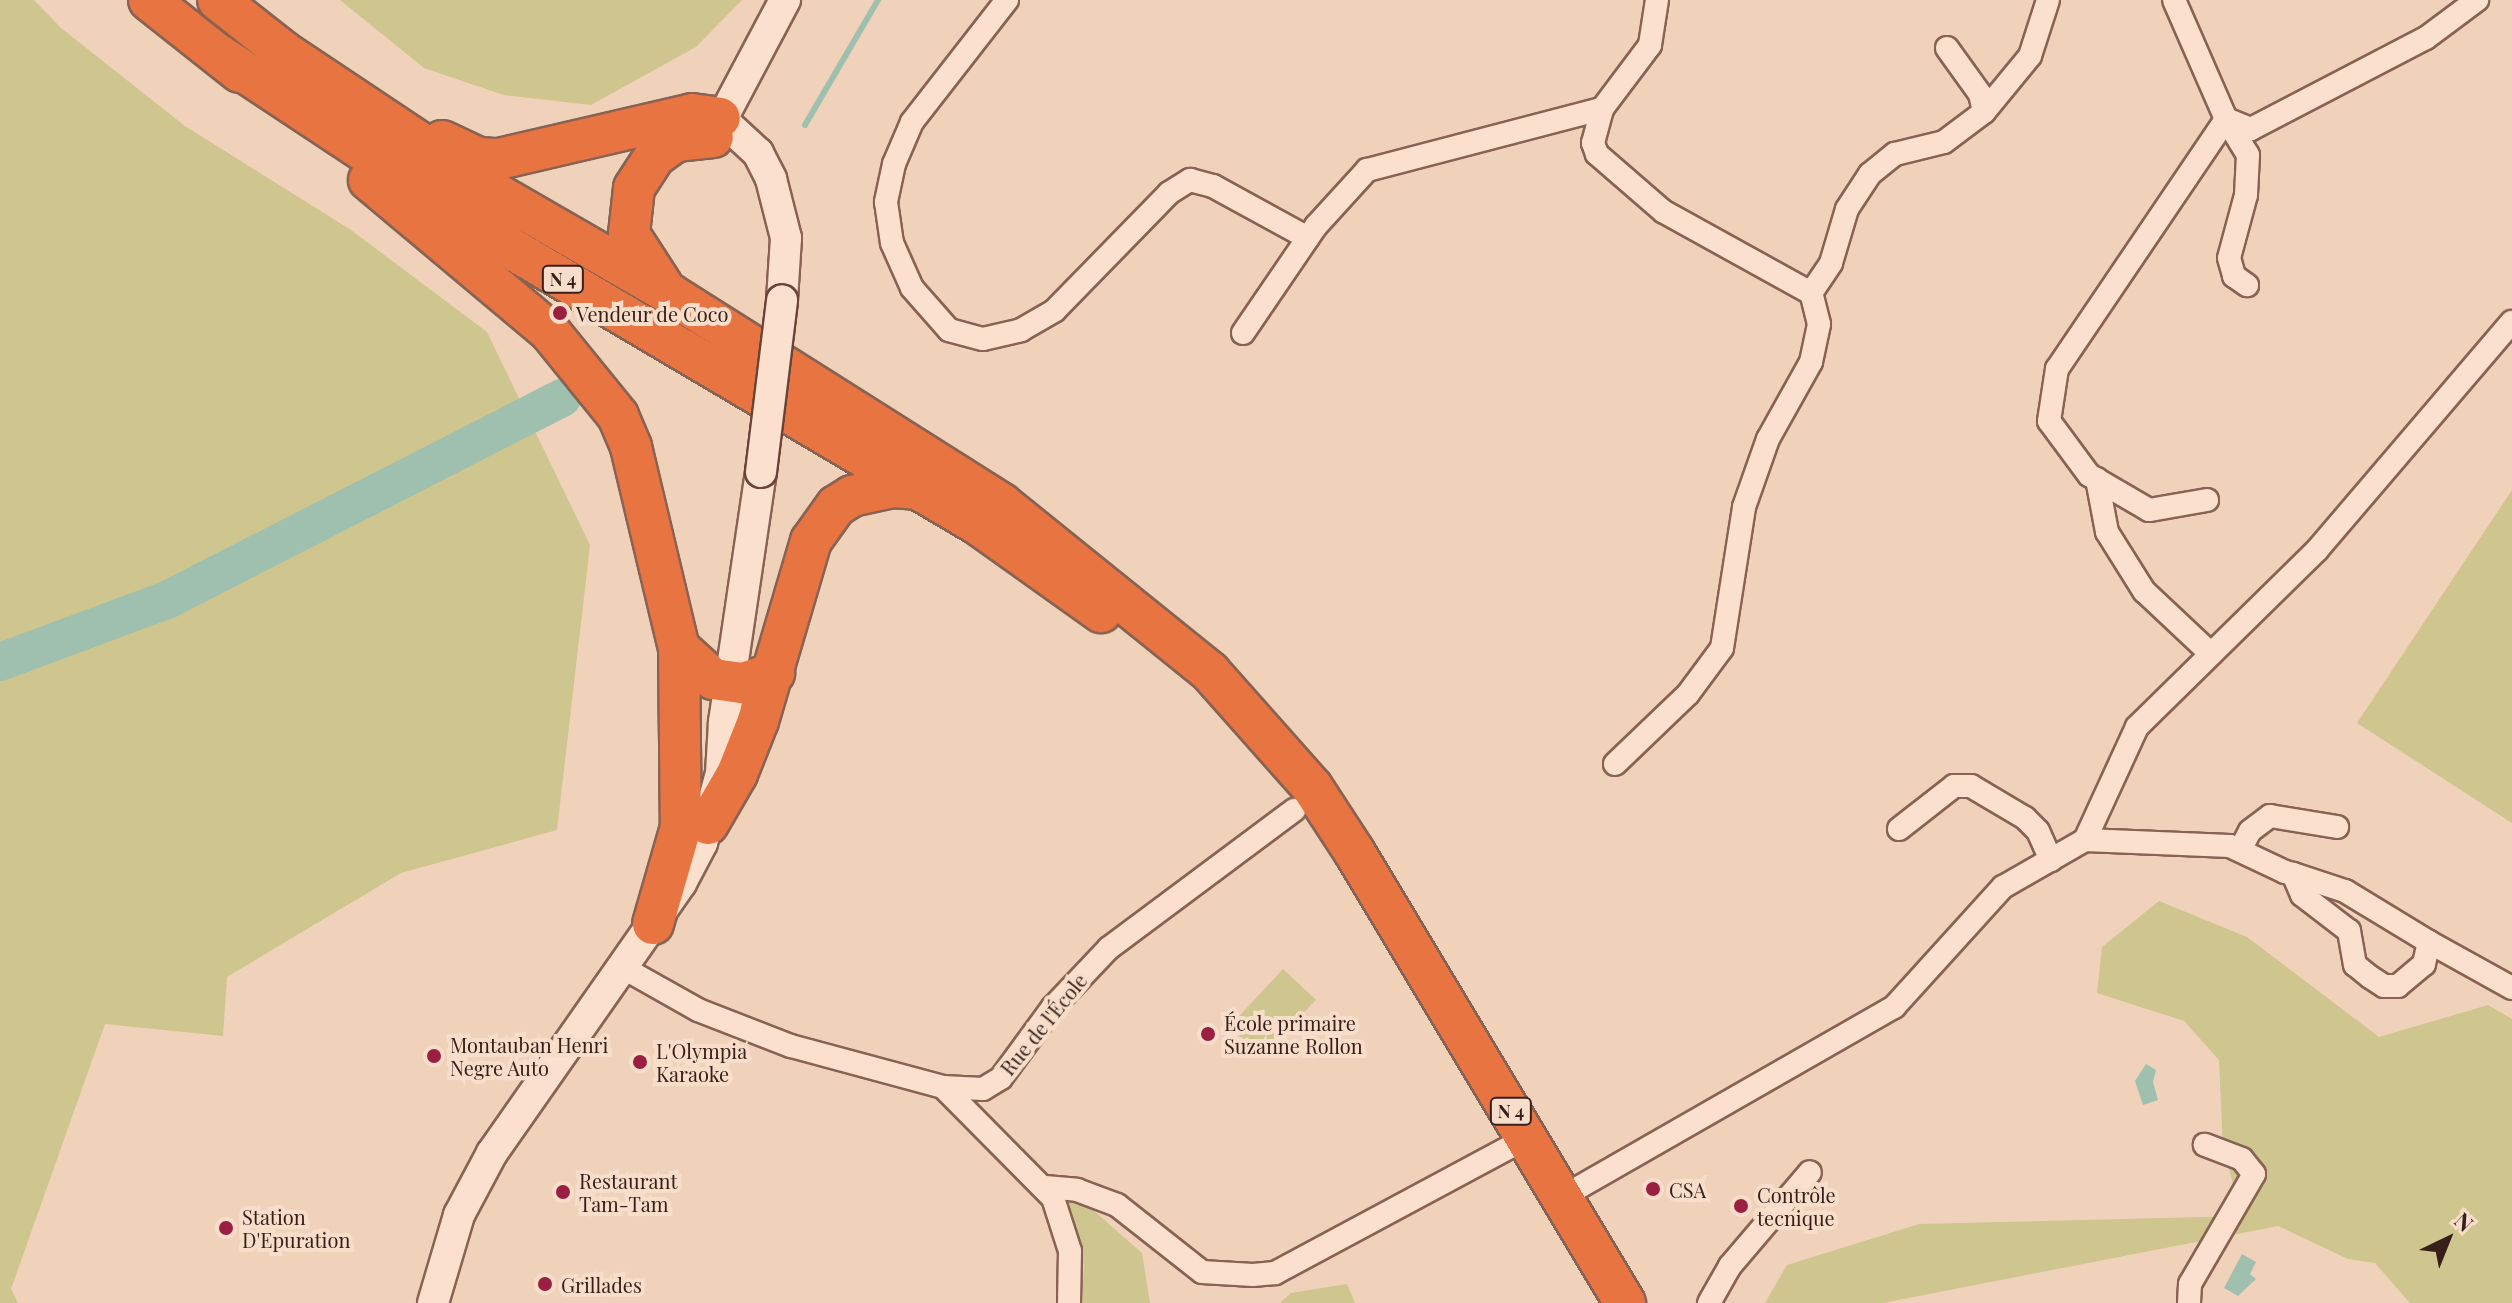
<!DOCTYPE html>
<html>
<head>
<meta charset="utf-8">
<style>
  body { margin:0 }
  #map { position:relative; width:2512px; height:1303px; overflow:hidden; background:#f0d2ba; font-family:"Playfair Display",serif }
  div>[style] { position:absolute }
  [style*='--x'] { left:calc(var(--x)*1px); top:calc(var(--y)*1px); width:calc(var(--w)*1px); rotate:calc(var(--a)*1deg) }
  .green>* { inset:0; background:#cfc58e; transform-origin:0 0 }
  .water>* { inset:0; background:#9fc0ae }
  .stream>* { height:6px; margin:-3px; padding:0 3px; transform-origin:3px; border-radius:3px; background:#9fc0ae }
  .river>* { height:38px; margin:-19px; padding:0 19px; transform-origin:19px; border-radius:19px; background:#9fc0ae }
  .roads { filter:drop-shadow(2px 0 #886253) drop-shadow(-2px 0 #886253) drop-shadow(0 2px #886253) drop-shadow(0 -2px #886253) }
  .street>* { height:22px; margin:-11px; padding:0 11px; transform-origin:11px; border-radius:11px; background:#fbe1cd }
  .secondary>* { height:30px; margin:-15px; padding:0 15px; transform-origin:15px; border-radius:15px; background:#fbe1cd }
  .highway>* { height:40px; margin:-20px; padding:0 20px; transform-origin:20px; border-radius:20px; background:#e87442 }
  .bridges { filter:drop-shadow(2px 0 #694337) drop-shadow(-2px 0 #694337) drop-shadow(0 2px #694337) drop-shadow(0 -2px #694337) }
  .secondary-bridge>* { height:30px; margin:-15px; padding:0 15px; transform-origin:15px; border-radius:15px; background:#fbe1cd }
  .dots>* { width:22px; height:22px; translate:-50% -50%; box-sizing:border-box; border:4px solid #f8deca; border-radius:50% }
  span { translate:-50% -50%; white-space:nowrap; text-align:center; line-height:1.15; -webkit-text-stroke:8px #f8deca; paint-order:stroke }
  .shield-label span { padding:2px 6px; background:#f8deca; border:2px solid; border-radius:6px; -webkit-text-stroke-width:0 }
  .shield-label { font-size:18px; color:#362019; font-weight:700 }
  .poi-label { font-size:20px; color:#362019 }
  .left { translate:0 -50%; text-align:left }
  .street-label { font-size:20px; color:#362019 }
  .north { position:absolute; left:2408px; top:1199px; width:80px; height:80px; -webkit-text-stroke:6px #f8deca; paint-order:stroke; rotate:43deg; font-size:22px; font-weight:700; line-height:32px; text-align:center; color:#362019 }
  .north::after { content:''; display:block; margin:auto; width:28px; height:36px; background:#362019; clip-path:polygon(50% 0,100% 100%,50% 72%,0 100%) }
</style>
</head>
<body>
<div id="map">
  <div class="green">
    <div style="clip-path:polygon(0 0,34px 0,61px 28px,185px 126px,351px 230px,487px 332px,590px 545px,557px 830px,401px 873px,227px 977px,223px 1036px,105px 1024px,11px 1289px,18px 1303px,0 1303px)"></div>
    <div style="clip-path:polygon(340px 0,742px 0,696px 47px,591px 105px,504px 95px,424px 68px)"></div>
    <div style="clip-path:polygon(2512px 490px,2512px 823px,2357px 723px)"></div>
    <div style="clip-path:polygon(2159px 901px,2247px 937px,2379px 1037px,2488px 1005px,2512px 1019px,2512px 1303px,2410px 1303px,2375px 1263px,2348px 1259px,2278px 1226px,1883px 1303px,1765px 1303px,1787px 1265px,1919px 1224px,2243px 1216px,2223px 1150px,2219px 1060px,2184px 1021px,2097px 993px,2102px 947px)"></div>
    <div style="left:1283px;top:969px;width:45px;height:79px;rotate:43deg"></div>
    <div style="clip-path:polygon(1077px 1196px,1142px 1253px,1150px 1303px,1082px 1303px,1084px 1265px,1062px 1198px)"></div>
    <div style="clip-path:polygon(1347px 1284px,1355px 1303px,1280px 1303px,1291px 1293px)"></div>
  </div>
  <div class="water">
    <div style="clip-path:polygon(2146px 1064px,2156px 1070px,2153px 1082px,2158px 1100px,2143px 1105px,2135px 1081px)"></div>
    <div style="clip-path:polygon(2242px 1254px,2256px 1262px,2250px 1274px,2256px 1279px,2238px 1296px,2224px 1288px)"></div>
  </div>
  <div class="stream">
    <div style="--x:805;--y:125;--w:145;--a:-59.7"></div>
  </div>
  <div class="river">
    <div style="--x:0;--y:662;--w:178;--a:-20.4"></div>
    <div style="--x:167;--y:600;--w:444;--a:-27.1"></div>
  </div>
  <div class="roads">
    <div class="street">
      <div style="--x:1007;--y:0;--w:155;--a:127.9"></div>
      <div style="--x:912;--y:122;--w:46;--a:113.2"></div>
      <div style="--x:894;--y:164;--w:39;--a:102"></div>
      <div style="--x:886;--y:202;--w:41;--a:81.7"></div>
      <div style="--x:892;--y:243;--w:49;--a:66"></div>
      <div style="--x:912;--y:288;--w:56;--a:48.6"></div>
      <div style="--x:949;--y:330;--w:35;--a:15"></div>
      <div style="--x:983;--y:339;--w:39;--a:-13"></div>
      <div style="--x:1021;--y:330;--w:39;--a:-30"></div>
      <div style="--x:1055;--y:310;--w:163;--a:-45.7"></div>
      <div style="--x:1169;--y:193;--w:25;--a:-32"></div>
      <div style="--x:1190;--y:180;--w:24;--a:15"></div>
      <div style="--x:1213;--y:186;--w:108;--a:28.7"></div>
      <div style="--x:2174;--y:0;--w:130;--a:66.4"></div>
      <div style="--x:2226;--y:119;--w:27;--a:22"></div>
      <div style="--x:2251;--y:129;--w:197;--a:-27.5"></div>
      <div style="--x:2426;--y:38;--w:64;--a:-36.7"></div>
      <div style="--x:1947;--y:48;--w:57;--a:54.3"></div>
      <div style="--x:1980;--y:94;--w:18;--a:77"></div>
      <div style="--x:1811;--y:293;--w:36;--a:-56"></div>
      <div style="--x:1831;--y:263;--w:56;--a:-73.5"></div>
      <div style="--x:1847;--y:209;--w:42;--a:-56.7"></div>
      <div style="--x:1870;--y:174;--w:32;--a:-39"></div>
      <div style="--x:1895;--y:154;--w:50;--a:-13.8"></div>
      <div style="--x:1944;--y:142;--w:50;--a:-36.9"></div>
      <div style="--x:1984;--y:112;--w:72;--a:-50.6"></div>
      <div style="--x:2030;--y:56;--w:59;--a:-72.2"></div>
      <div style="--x:1243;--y:333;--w:130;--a:-55.7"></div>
      <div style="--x:1316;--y:226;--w:76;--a:-47.7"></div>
      <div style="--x:1367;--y:170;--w:243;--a:-14.6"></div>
      <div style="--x:2097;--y:479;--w:54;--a:79.3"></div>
      <div style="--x:2107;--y:532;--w:70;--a:57.9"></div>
      <div style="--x:2144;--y:591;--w:92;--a:43.2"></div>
      <div style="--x:2207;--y:500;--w:59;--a:170.2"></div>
      <div style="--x:2149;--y:510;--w:69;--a:-149.7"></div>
      <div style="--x:2089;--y:475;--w:67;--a:-126.5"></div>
      <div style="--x:2049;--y:421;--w:53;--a:-81.3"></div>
      <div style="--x:2057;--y:369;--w:302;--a:-55.9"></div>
      <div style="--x:2226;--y:119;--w:42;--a:58.6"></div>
      <div style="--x:2248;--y:155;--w:40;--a:92.9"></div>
      <div style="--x:2246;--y:195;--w:65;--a:105.1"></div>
      <div style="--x:2229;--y:258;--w:19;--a:74"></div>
      <div style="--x:2234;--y:276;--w:16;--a:35"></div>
      <div style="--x:1615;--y:764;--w:101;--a:-43.8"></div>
      <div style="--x:1688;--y:694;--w:57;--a:-53.5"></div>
      <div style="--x:1722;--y:648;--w:143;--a:-81.1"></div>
      <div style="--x:1744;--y:507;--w:72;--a:-70.6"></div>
      <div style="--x:1768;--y:439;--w:88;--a:-60.8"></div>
      <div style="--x:1811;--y:362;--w:39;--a:-78"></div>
      <div style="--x:1819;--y:324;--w:32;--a:-104"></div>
      <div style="--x:1811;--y:293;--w:168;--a:-151.1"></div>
      <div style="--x:1664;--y:212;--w:89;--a:-139.1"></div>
      <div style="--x:1597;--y:154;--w:12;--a:-110"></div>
      <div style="--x:1593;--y:143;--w:35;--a:-75"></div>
      <div style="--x:1602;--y:109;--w:80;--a:-53.1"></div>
      <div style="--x:1650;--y:45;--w:46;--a:-81.2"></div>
      <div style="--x:1899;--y:829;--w:70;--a:-38"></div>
      <div style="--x:1954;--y:786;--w:17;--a:0"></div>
      <div style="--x:1971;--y:786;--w:63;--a:30.7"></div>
      <div style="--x:2025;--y:818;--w:18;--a:45"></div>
      <div style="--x:2038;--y:831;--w:32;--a:66"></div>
      <div style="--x:2085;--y:840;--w:145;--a:2.4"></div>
      <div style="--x:2230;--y:846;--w:61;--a:25.3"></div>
      <div style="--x:2285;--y:872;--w:8;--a:14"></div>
      <div style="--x:2293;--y:874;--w:55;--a:18.1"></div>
      <div style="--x:2345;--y:891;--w:98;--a:31.3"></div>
      <div style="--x:2429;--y:942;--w:23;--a:103"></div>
      <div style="--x:2424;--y:964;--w:34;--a:140"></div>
      <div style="--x:2398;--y:986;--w:14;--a:180"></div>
      <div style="--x:2384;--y:986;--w:17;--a:-147"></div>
      <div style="--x:2370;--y:977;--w:19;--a:-141"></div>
      <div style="--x:2355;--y:965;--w:35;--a:-100"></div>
      <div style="--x:2349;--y:931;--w:59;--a:-142.5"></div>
      <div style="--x:2302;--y:895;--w:23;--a:-113"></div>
      <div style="--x:2240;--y:850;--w:21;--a:-62"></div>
      <div style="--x:2250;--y:831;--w:25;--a:-37"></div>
      <div style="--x:2270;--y:816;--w:68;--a:9.3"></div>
      <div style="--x:2429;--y:942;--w:95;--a:29"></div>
      <div style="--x:620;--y:966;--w:90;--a:29.4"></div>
      <div style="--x:698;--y:1010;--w:100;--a:21.2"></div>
      <div style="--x:791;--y:1046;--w:157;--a:15.1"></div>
      <div style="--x:943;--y:1087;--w:40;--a:2.9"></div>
      <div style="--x:983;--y:1089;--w:21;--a:-31"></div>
      <div style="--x:1001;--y:1078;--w:88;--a:-53.8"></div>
      <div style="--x:1053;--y:1007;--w:81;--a:-46.5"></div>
      <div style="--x:1109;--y:948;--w:231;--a:-36.7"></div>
      <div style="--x:943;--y:1087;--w:156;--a:45.3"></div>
      <div style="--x:1053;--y:1198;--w:56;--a:72.2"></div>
      <div style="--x:1070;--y:1251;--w:52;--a:91.1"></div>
      <div style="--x:1045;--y:1187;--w:32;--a:5"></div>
      <div style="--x:1077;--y:1190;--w:43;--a:20.6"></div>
      <div style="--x:1117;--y:1205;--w:108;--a:38.2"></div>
      <div style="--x:1202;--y:1272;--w:51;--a:3.4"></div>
      <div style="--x:1253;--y:1275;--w:22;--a:-5"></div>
      <div style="--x:1275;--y:1273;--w:273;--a:-28.2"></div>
      <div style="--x:1562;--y:1197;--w:383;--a:-29.8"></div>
      <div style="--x:1894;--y:1007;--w:162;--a:-47.8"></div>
      <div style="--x:2003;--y:887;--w:95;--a:-29.8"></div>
      <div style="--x:2085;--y:840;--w:124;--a:-65.3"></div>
      <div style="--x:2137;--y:727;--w:252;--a:-44.5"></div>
      <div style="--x:2317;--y:550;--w:300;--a:-49.5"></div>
      <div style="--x:1709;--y:1303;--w:43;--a:-60.4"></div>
      <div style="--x:1730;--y:1266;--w:123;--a:-49.6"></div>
      <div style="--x:2189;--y:1303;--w:19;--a:-87"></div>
      <div style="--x:2190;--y:1284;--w:127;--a:-59.8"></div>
      <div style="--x:2254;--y:1174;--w:19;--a:-129"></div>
      <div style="--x:2242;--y:1159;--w:40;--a:-159"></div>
    </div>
    <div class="secondary">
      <div style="--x:720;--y:118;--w:52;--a:42.6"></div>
      <div style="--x:758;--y:153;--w:29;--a:63"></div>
      <div style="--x:771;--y:179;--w:61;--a:75.7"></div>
      <div style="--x:786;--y:238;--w:62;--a:93.7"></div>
      <div style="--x:714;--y:134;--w:152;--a:-62.1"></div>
      <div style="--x:433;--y:1303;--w:92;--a:-73.5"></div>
      <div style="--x:459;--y:1215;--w:70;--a:-62"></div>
      <div style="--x:492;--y:1153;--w:330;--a:-55"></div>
      <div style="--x:681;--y:883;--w:45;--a:-62.3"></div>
      <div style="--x:702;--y:843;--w:73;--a:-74.8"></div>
      <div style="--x:721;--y:773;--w:51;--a:-86.6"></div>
      <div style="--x:724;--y:722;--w:253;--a:-81.6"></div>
    </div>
    <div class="highway">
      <div style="--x:149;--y:0;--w:116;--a:38.4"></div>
      <div style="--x:218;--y:0;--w:84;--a:38.2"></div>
      <div style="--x:284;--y:52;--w:256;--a:33.7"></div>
      <div style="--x:497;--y:194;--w:200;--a:30"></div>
      <div style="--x:670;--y:294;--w:393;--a:32.3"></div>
      <div style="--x:1002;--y:504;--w:267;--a:38.9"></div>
      <div style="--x:1210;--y:672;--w:154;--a:48.4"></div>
      <div style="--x:1312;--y:787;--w:79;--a:56.9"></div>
      <div style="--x:1355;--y:853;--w:525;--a:59.04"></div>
      <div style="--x:219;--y:55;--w:357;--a:33.5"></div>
      <div style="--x:517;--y:252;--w:537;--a:30.58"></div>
      <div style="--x:979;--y:525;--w:150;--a:35.5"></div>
      <div style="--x:442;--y:141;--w:40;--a:25"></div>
      <div style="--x:478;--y:158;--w:21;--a:3"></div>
      <div style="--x:499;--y:159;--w:198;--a:-13.1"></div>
      <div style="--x:692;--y:114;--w:28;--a:8"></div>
      <div style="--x:369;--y:180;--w:236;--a:40"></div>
      <div style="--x:550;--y:332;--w:108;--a:51"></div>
      <div style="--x:618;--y:416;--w:34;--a:67"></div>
      <div style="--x:631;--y:447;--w:207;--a:76.6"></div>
      <div style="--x:679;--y:648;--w:179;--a:89.4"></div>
      <div style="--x:681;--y:827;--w:101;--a:106.1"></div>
      <div style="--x:662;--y:285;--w:61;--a:-122.9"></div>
      <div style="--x:629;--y:234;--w:46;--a:-83.8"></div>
      <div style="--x:634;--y:188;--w:38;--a:-57"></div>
      <div style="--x:655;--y:156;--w:26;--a:-36"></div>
      <div style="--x:676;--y:141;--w:37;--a:-6"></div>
      <div style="--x:679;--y:648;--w:46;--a:42.4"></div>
      <div style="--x:713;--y:679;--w:30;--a:8"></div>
      <div style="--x:743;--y:683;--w:33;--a:-18"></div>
      <div style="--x:708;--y:824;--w:58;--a:-59.9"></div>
      <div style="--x:737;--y:774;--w:57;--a:-68.4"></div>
      <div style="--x:758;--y:721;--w:188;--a:-73.6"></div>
      <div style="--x:811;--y:541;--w:43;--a:-54.5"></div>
      <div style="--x:836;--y:506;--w:19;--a:-32"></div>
      <div style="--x:852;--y:496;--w:42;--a:-12.4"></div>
      <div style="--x:893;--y:487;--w:22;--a:5"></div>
    </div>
  </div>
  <div class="bridges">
    <div class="secondary-bridge">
      <div style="--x:761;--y:472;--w:173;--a:-83"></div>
    </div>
  </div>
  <div class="dots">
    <div style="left:560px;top:313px;background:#9b1f40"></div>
    <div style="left:1208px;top:1034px;background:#9b1f40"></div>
    <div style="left:434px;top:1056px;background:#9b1f40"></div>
    <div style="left:640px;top:1062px;background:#9b1f40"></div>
    <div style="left:1653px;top:1189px;background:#9b1f40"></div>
    <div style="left:563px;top:1192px;background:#9b1f40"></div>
    <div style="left:1741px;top:1206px;background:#9b1f40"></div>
    <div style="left:226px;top:1228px;background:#9b1f40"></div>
    <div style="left:545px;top:1284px;background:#9b1f40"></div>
  </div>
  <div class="shield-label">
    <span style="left:563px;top:279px">N 4</span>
    <span style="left:1511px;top:1111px">N 4</span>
  </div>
  <div class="poi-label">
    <span class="left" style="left:576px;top:313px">Vendeur de Coco</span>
    <span class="left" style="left:1224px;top:1034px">École primaire<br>Suzanne Rollon</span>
    <span class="left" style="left:450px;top:1056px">Montauban Henri<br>Negre Auto</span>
    <span class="left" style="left:656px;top:1062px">L'Olympia<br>Karaoke</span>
    <span class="left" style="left:579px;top:1192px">Restaurant<br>Tam-Tam</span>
    <span class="left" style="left:1669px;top:1189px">CSA</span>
    <span class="left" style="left:1757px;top:1206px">Contrôle<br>tecnique</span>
    <span class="left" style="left:242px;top:1228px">Station<br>D'Epuration</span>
    <span class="left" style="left:561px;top:1284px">Grillades</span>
  </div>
  <div class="street-label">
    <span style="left:1043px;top:1024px;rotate:-51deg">Rue de l'École</span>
  </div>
  <div class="north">N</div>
</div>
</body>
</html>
